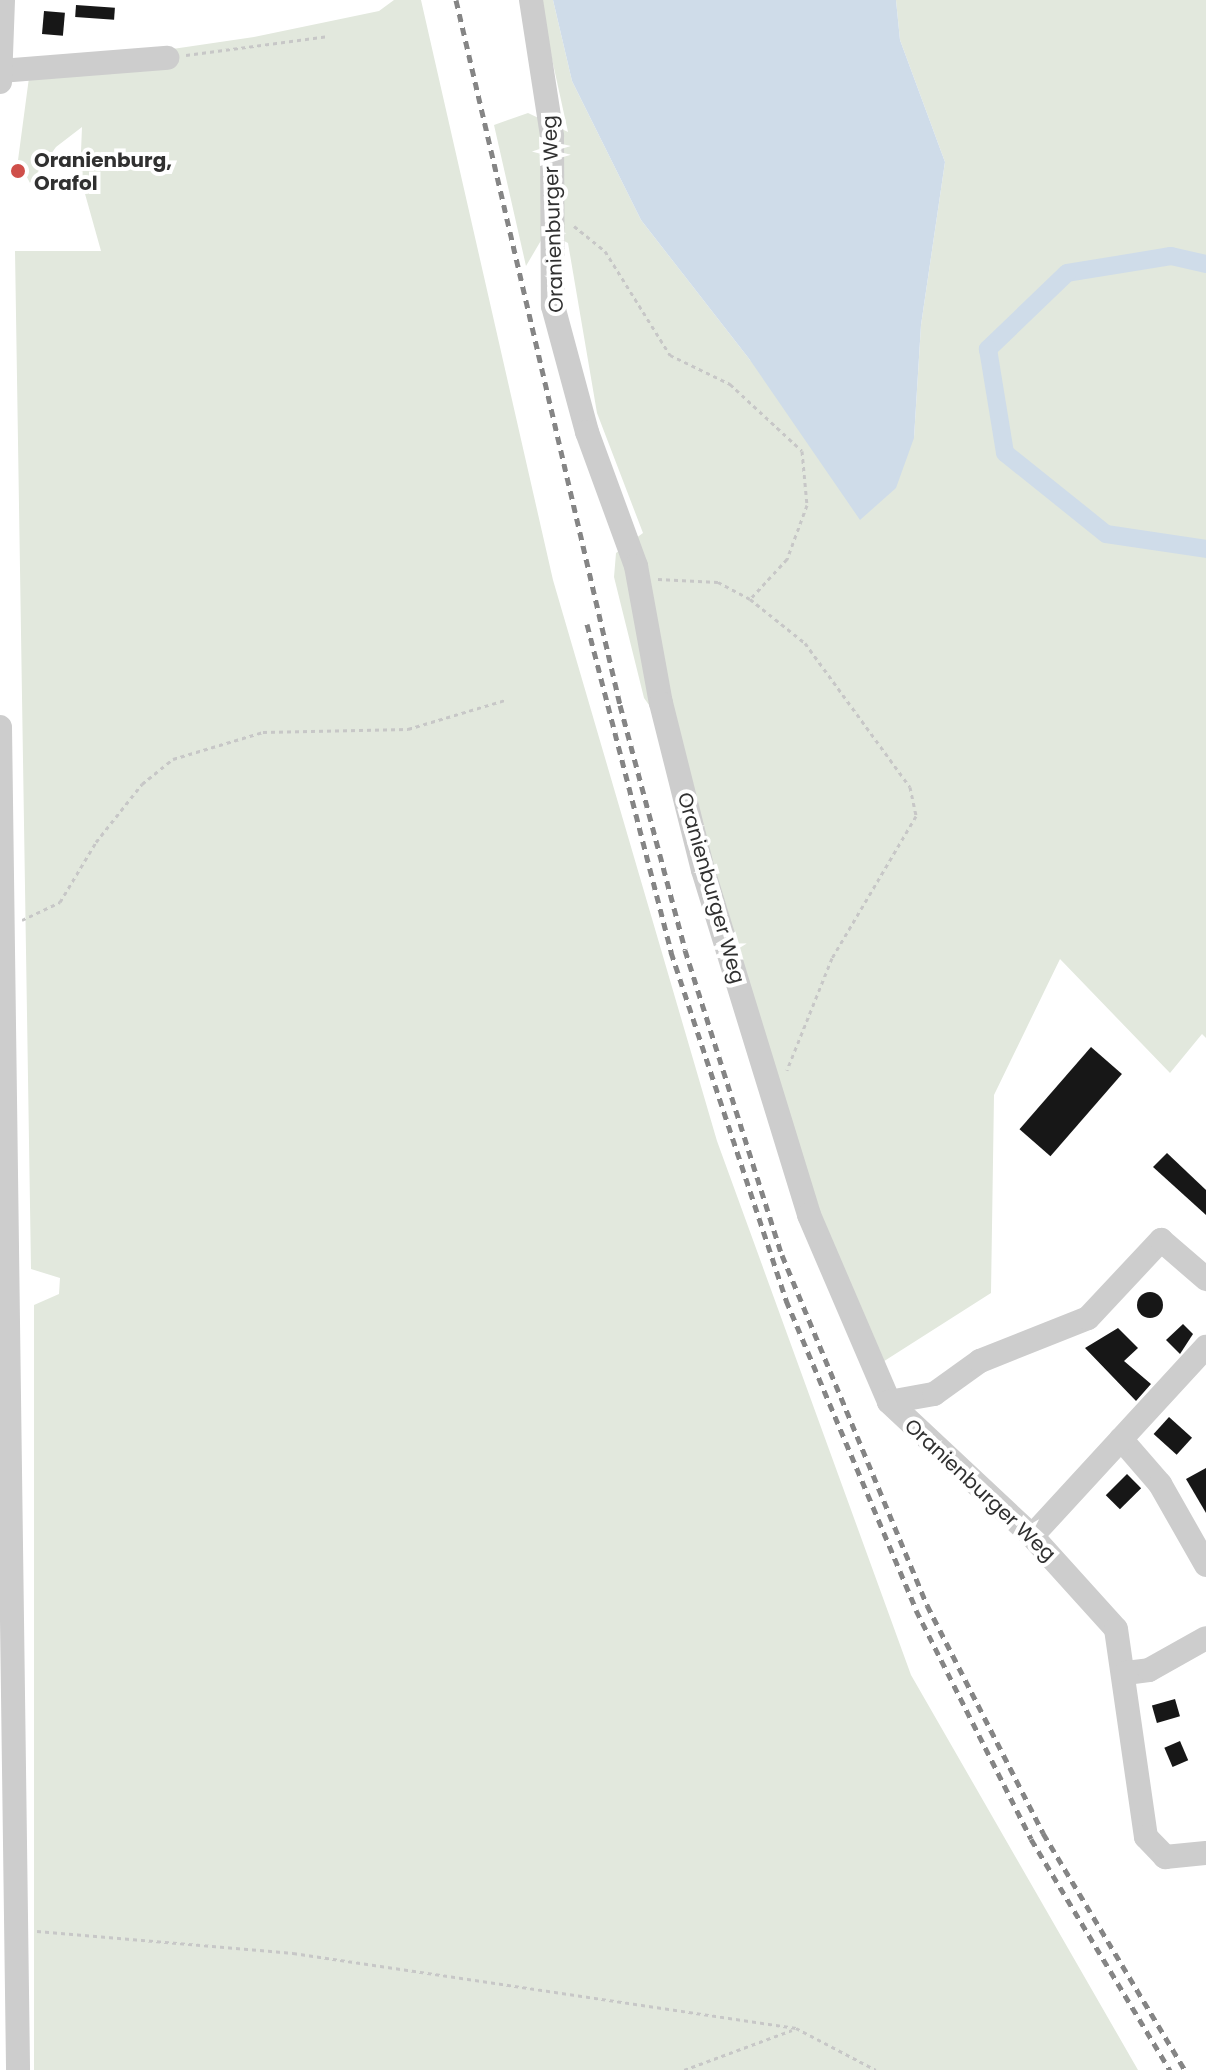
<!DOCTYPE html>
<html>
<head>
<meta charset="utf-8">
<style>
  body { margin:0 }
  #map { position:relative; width:1206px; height:2070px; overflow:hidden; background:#fff; font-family:Poppins,sans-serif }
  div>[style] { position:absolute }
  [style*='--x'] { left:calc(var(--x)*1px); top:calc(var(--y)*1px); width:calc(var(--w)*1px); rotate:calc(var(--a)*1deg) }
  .green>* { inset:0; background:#e2e8dd }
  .water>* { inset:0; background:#cfdce9 }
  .canal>* { height:18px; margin:-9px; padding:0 9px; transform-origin:9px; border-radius:9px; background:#cfdce9 }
  .building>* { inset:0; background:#171717; transform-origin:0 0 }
  .round { border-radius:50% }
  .path>* { height:3px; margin-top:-1.5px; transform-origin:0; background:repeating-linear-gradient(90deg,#c7c7c7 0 4px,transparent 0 8px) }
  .minor>* { height:24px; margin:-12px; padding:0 12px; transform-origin:12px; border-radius:12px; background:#cdcdcd }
  .rail>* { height:5px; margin-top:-2.5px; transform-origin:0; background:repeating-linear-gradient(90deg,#858585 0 8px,transparent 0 14px) }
  .dots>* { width:22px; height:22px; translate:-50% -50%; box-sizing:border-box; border:4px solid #fff; border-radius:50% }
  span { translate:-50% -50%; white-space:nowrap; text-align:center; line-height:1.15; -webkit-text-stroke:8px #fff; paint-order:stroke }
  .poi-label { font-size:20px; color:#303030; font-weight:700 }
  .left { translate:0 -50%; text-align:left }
  .street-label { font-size:20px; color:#303030 }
</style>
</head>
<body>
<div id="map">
  <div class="green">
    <div style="clip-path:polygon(394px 0,421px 0,553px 580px,717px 1141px,911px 1675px,1138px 2070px,34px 2070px,34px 1305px,59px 1294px,60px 1278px,31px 1269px,15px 251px,101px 251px,80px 176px,82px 127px,56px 147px,30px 183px,18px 160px,30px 70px,254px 37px,379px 11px)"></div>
    <div style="clip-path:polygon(539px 0,553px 0,572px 81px,641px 220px,750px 360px,914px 438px,921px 325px,945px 162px,900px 40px,896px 0,1206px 0,1206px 1038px,1202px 1034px,1170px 1073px,1060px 959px,994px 1095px,991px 1293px,878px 1365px,797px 1155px,677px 744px,644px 698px,614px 577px,616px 553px,643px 533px,597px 413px,568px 243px,546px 232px,526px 266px,494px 125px,528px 113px,568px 132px)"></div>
  </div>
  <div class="water">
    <div style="clip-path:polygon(553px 0,896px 0,900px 40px,945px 162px,921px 325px,914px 438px,896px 488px,860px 520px,750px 360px,641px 220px,572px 81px)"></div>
  </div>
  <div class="canal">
    <div style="--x:1206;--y:264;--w:36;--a:-167"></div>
    <div style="--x:1171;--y:256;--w:105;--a:170.7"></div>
    <div style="--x:1067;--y:273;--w:110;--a:136.1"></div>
    <div style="--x:988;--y:349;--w:105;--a:80.7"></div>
    <div style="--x:1005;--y:453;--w:129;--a:38.7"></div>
    <div style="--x:1106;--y:534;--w:101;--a:8.5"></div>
  </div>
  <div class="building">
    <div style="left:76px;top:5px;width:39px;height:12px;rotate:4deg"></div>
    <div style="left:44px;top:11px;width:21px;height:23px;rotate:5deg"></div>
    <div style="left:1091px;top:1047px;width:41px;height:109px;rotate:41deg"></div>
    <div style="clip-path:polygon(1167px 1153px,1206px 1190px,1206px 1215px,1153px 1167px)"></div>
    <div class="round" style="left:1137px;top:1292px;width:26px;height:26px"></div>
    <div style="clip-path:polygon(1183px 1324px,1193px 1334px,1180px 1354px,1166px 1340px)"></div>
    <div style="clip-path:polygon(1118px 1328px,1138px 1348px,1124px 1361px,1151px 1384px,1136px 1401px,1085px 1348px)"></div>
    <div style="left:1169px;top:1417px;width:31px;height:23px;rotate:42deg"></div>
    <div style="clip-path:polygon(1206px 1468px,1206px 1513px,1186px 1479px)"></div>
    <div style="left:1127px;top:1474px;width:20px;height:30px;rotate:45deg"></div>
    <div style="left:1175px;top:1699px;width:18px;height:24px;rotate:74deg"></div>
    <div style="left:1180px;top:1741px;width:21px;height:17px;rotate:67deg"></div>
  </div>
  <div class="path">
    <div style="--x:186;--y:55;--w:144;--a:-7.6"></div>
    <div style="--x:574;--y:226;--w:40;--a:39"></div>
    <div style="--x:605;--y:251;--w:123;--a:58"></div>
    <div style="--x:670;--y:355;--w:67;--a:25.8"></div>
    <div style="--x:730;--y:384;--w:98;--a:42.9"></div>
    <div style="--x:802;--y:451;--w:54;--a:84.7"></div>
    <div style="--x:807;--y:505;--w:58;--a:110.3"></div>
    <div style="--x:787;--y:559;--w:53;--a:132.7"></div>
    <div style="--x:658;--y:579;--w:60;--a:2.9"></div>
    <div style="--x:718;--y:582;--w:36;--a:28"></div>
    <div style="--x:750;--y:599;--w:70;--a:38.7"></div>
    <div style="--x:805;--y:643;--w:178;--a:53.9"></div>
    <div style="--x:910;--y:787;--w:30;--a:78"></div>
    <div style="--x:916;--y:816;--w:165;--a:120.6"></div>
    <div style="--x:832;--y:958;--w:121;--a:111.9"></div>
    <div style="--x:22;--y:920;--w:42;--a:-25.3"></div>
    <div style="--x:60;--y:902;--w:70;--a:-59"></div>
    <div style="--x:96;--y:842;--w:74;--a:-51.6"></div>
    <div style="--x:142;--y:784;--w:40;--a:-39"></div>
    <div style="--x:173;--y:759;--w:94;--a:-16.7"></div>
    <div style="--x:263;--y:732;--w:145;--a:-1.2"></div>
    <div style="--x:408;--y:729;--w:101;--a:-16.6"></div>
    <div style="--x:37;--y:1931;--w:257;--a:4.9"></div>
    <div style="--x:293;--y:1953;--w:509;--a:8.48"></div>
    <div style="--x:796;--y:2028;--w:90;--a:27.7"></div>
    <div style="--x:684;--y:2070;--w:115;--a:-20.3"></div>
  </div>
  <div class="minor">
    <div style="--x:531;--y:0;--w:138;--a:81.2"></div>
    <div style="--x:552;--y:136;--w:170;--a:89.7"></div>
    <div style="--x:553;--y:306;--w:131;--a:74.9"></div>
    <div style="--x:587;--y:432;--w:143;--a:69.9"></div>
    <div style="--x:636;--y:566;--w:139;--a:79.7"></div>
    <div style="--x:661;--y:703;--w:172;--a:75.9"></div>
    <div style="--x:703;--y:870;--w:361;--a:72.9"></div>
    <div style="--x:809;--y:1215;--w:203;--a:66.8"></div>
    <div style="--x:889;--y:1402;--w:196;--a:43.1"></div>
    <div style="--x:1032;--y:1536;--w:125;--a:47.9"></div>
    <div style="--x:1116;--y:1629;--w:210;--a:81.8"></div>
    <div style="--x:1146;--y:1837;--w:28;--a:46"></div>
    <div style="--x:1165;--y:1857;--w:41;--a:-5.6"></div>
    <div style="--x:0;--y:71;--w:168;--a:-4.5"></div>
    <div style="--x:0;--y:82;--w:82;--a:-87.9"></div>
    <div style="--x:0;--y:727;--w:1343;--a:89.23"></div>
    <div style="--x:889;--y:1402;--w:46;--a:-10.1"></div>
    <div style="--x:934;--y:1394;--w:57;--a:-35.7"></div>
    <div style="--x:980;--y:1361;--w:116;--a:-21.7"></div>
    <div style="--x:1088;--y:1318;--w:107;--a:-46.9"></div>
    <div style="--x:1161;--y:1240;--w:60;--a:40.9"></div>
    <div style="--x:1121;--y:1439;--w:60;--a:49.1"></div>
    <div style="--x:1160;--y:1484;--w:93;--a:60.4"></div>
    <div style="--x:1032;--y:1536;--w:257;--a:-47.4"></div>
    <div style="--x:1126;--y:1673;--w:23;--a:-7"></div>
    <div style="--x:1149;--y:1670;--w:65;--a:-29.3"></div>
  </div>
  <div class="rail">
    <div style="--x:456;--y:0;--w:724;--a:76.9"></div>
    <div style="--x:620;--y:705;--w:253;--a:75.1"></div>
    <div style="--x:685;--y:950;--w:320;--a:72.4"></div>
    <div style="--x:782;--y:1255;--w:379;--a:67.5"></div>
    <div style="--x:927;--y:1605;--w:256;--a:63"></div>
    <div style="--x:1043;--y:1833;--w:276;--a:59.1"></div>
    <div style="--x:587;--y:624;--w:339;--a:75.6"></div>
    <div style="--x:671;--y:952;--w:367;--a:71.7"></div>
    <div style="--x:786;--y:1300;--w:336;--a:67.2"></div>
    <div style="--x:916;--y:1610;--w:256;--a:63.3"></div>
    <div style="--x:1031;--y:1839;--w:270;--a:59"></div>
  </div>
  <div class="dots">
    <div style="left:18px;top:171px;background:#cf4f4a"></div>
  </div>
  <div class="poi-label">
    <span class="left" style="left:34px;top:172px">Oranienburg,<br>Orafol</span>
  </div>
  <div class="street-label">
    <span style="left:553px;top:214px;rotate:-92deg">Oranienburger Weg</span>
    <span style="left:711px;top:888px;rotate:74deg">Oranienburger Weg</span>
    <span style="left:980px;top:1490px;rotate:43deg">Oranienburger Weg</span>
  </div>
</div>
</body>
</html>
